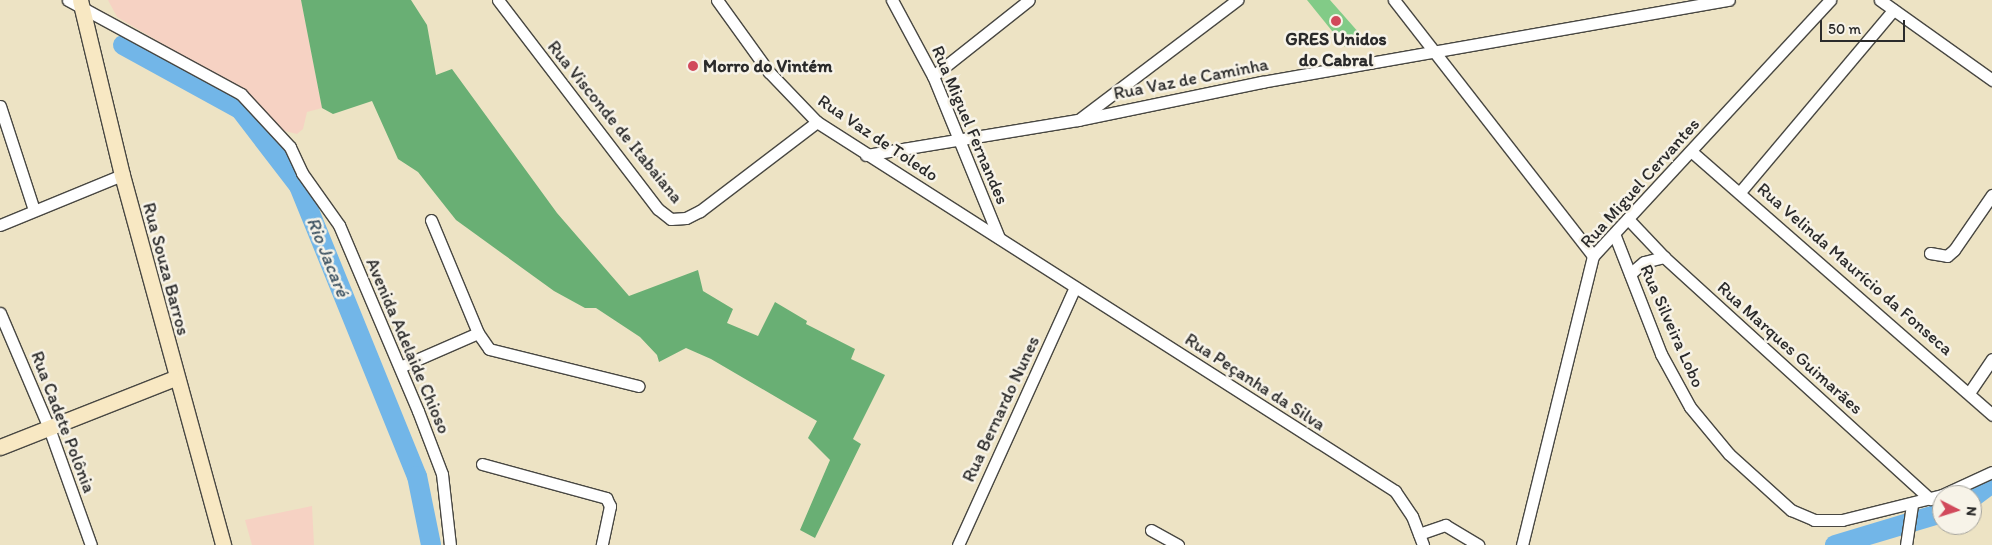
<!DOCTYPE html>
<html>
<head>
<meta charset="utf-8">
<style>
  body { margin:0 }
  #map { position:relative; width:1992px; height:545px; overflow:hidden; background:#ede3c4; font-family:Itim,sans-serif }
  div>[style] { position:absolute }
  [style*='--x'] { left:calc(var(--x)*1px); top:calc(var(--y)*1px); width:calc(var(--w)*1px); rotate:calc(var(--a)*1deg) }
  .built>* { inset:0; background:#f6d2c3 }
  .green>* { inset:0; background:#82cb87 }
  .forest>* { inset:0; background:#69af74 }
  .river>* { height:20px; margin:-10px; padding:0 10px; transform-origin:10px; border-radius:10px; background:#72b6e8 }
  .roads { filter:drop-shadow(1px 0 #484742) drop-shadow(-1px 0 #484742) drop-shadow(0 1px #484742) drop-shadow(0 -1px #484742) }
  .minor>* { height:11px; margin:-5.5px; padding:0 5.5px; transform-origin:5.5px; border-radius:5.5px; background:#fff }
  .secondary>* { height:15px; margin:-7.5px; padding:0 7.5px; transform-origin:7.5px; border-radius:7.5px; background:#f8e8c3 }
  .dots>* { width:14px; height:14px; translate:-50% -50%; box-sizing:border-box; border:2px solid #f7f3e8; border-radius:50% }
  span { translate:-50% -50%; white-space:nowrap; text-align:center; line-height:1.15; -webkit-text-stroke:5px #f7f3e8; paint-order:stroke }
  .poi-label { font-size:18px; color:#2b2b2b; font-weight:700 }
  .left { translate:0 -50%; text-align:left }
  .street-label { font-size:18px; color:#2b2b2b }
  .water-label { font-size:19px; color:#405564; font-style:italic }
  .north { position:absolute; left:1932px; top:485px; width:50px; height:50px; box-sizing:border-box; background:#f7f3e8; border:1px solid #a5a39c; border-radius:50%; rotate:95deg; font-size:14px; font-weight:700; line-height:20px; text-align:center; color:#2b2b2b }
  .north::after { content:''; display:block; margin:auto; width:18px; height:22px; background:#d1495b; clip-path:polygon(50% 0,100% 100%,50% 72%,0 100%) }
  .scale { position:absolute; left:1820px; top:20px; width:85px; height:22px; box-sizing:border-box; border:2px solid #2b2b2b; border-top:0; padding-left:6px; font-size:15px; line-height:18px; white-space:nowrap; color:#2b2b2b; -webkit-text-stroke:4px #f7f3e8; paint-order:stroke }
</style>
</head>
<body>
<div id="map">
  <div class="built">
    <div style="clip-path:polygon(108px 0,301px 0,322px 108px,307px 112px,303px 129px,297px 134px,277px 129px,234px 86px,117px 17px)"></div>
    <div style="clip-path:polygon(312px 506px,314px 545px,252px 545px,245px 520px)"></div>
  </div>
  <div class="green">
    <div style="clip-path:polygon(1307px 0,1330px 0,1360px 34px,1345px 47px)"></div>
  </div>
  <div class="forest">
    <div style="clip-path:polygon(301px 0,411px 0,427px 25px,436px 75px,452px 69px,557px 213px,629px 296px,698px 270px,703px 291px,733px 309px,727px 323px,758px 336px,775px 302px,807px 321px,806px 324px,855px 349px,851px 359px,885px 375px,853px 439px,861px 444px,815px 538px,800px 530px,830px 460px,808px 438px,817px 421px,711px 359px,686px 348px,659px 362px,657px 355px,640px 337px,596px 308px,585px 308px,554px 291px,456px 220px,418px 172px,398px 159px,372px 101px,333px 114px,322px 108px)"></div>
  </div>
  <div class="river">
    <div style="--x:123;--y:45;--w:133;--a:28.7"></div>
    <div style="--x:240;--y:109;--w:97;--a:52.5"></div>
    <div style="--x:299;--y:186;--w:313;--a:67.9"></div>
    <div style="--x:417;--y:476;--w:70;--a:78.5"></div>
    <div style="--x:1972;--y:498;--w:25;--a:-37"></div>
    <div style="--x:1835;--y:545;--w:112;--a:-16.7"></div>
  </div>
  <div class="roads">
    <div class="minor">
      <div style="--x:68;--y:0;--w:197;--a:28.5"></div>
      <div style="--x:241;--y:94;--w:72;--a:47.2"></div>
      <div style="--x:290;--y:147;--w:29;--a:65"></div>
      <div style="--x:302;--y:173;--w:64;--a:54.6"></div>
      <div style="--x:339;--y:225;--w:202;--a:67"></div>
      <div style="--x:418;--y:411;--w:67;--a:69.1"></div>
      <div style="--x:442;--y:474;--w:71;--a:83.6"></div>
      <div style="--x:498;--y:0;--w:263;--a:52.6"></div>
      <div style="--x:658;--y:209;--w:16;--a:38"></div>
      <div style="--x:671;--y:219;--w:15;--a:-4"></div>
      <div style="--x:686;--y:218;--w:16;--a:-27"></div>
      <div style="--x:700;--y:211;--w:147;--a:-37.3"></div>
      <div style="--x:717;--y:0;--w:89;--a:54.2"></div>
      <div style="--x:769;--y:72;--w:69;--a:46.2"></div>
      <div style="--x:817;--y:122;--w:686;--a:32.55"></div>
      <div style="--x:1395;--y:491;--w:30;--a:56"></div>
      <div style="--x:1412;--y:516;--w:31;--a:69"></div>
      <div style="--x:892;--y:0;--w:86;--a:61.7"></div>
      <div style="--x:933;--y:76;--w:175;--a:67.8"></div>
      <div style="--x:1394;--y:0;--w:324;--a:52.1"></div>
      <div style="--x:1880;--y:0;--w:138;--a:35.5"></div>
      <div style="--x:933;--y:76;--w:122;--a:-38.4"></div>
      <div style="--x:0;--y:106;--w:109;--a:71.9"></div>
      <div style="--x:1081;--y:118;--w:196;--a:-37.1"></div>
      <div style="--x:1692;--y:152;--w:399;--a:41.2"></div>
      <div style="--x:866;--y:155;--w:215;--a:-9.4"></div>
      <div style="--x:1078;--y:120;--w:188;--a:-11.7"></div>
      <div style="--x:1262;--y:82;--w:474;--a:-10"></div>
      <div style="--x:1740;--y:192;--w:238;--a:-49.9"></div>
      <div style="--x:1628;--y:219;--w:52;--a:46.5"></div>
      <div style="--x:1664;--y:257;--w:360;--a:42.3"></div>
      <div style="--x:431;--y:220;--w:122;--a:67.4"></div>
      <div style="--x:478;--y:333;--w:19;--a:55"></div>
      <div style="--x:489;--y:349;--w:154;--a:13.9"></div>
      <div style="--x:0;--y:225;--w:132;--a:-22.3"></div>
      <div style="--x:1615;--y:236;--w:127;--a:68.7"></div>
      <div style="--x:1661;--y:354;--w:60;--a:61.3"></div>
      <div style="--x:1690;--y:407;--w:61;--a:50.3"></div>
      <div style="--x:1729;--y:454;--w:84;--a:42.1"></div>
      <div style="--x:1791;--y:510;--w:25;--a:23"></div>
      <div style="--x:1814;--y:520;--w:28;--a:0"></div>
      <div style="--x:1842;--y:520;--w:103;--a:-14"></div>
      <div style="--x:1930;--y:253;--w:17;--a:10"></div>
      <div style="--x:1947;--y:256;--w:9;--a:-41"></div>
      <div style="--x:1954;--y:250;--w:67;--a:-55.4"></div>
      <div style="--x:1630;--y:274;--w:18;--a:-41"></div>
      <div style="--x:1644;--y:262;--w:21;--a:-14"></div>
      <div style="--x:0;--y:313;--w:125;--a:66.9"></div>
      <div style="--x:49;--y:428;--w:124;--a:70.3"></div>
      <div style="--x:400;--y:367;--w:85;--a:-23.6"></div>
      <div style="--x:1969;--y:393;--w:41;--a:-55.9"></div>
      <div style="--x:482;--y:464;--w:129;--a:15.3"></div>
      <div style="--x:606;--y:498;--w:9;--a:63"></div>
      <div style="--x:610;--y:506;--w:40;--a:102"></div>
      <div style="--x:1942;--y:495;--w:55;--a:-24.7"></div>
      <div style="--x:1151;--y:530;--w:31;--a:29"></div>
      <div style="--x:1419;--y:534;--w:28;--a:-19"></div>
      <div style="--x:1445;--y:525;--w:39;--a:31"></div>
      <div style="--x:958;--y:545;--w:283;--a:-65.6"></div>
      <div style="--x:1522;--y:545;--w:298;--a:-76.2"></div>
      <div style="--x:1593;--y:256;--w:349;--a:-47.2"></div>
      <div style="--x:1906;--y:545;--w:40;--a:-81.5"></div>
    </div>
    <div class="secondary">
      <div style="--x:80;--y:0;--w:180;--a:76.5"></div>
      <div style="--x:122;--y:175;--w:384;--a:74.7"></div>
      <div style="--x:0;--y:447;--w:188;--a:-21.5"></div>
    </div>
  </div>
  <div class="dots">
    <div style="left:1336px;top:21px;background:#d1495b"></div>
    <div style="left:693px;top:66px;background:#d1495b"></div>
  </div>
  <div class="poi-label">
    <span style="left:1336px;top:50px">GRES Unidos<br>do Cabral</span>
    <span class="left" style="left:703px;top:66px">Morro do Vintém</span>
  </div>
  <div class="street-label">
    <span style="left:1191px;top:79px;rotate:-11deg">Rua Vaz de Caminha</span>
    <span style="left:615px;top:122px;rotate:51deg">Rua Visconde de Itabaiana</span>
    <span style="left:970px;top:125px;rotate:67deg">Rua Miguel Fernandes</span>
    <span style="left:878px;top:138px;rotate:34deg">Rua Vaz de Toledo</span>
    <span style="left:1640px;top:183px;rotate:-48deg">Rua Miguel Cervantes</span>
    <span style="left:166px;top:269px;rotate:75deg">Rua Souza Barros</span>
    <span style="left:1855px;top:269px;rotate:41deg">Rua Velinda Maurício da Fonseca</span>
    <span style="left:1672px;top:326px;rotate:66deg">Rua Silveira Lobo</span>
    <span style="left:408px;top:346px;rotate:67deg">Avenida Adelaide Chioso</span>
    <span style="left:1790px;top:348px;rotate:42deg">Rua Marques Guimarães</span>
    <span style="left:1255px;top:382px;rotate:33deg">Rua Peçanha da Silva</span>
    <span style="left:1001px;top:409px;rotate:-65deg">Rua Bernardo Nunes</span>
    <span style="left:63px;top:422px;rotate:69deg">Rua Cadete Polônia</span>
  </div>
  <div class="water-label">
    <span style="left:328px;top:257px;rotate:68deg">Rio Jacaré</span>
  </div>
  <div class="north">N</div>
  <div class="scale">50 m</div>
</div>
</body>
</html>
